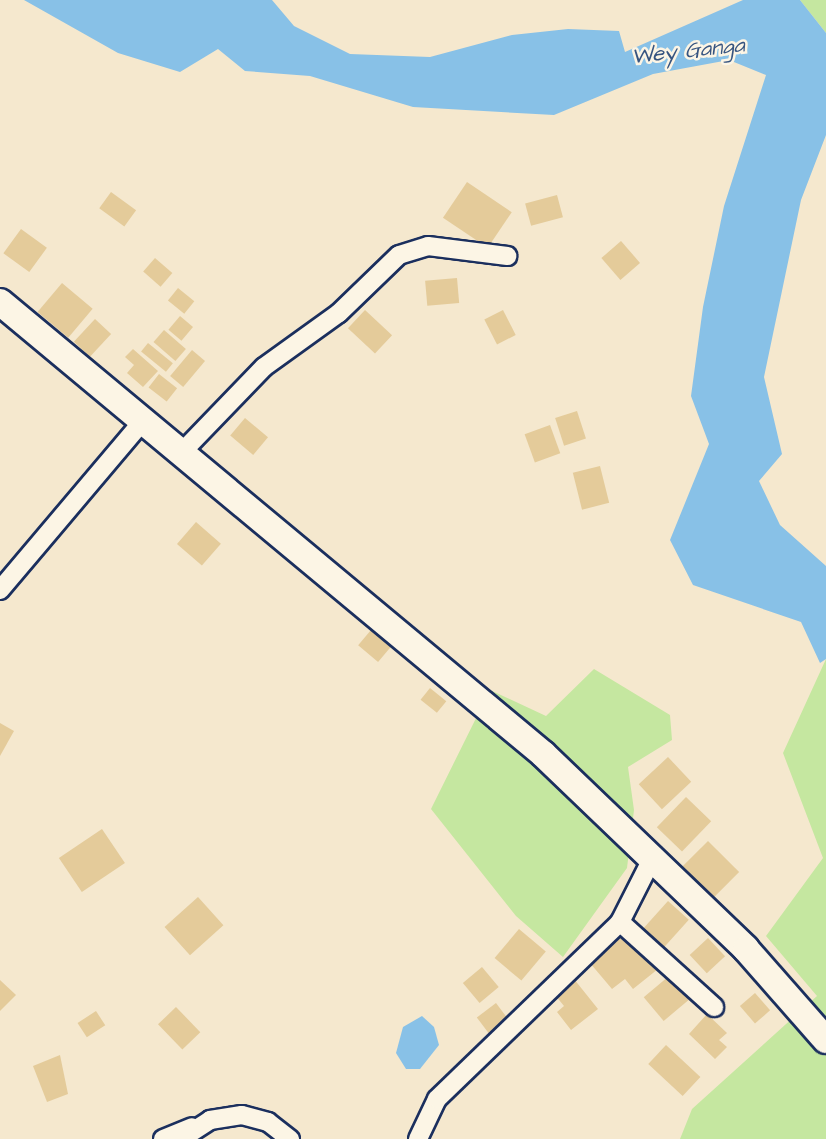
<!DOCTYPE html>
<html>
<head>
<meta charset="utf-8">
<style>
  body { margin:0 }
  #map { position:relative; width:826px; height:1139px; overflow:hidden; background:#f5e8ce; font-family:"Architects Daughter",sans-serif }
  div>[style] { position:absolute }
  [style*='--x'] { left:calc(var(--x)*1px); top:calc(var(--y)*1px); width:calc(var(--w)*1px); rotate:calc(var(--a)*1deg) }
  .green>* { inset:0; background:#c5e7a0 }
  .water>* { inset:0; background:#88c1e7 }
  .building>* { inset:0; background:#e4cb9a; transform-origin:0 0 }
  .roads { filter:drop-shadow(2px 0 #1b2f5e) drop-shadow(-2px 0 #1b2f5e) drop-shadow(0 2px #1b2f5e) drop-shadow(0 -2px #1b2f5e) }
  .street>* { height:18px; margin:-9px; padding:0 9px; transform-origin:9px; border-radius:9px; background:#fcf5e5 }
  .secondary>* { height:26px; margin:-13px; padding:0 13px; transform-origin:13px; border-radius:13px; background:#fcf5e5 }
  span { translate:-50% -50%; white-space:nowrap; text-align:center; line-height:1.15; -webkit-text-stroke:5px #fcf5e5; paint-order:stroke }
  .water-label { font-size:22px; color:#365480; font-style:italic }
</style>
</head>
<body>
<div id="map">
  <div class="green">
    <div style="clip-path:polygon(800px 0,826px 0,826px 33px)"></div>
    <div style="clip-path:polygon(826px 659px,826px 1139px,680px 1139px,692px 1109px,817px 996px,766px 936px,823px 858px,783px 753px)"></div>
    <div style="clip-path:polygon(594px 669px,670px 715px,672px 740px,628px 767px,634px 810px,627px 868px,563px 957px,516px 916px,431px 809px,490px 690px,546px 716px)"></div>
  </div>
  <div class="water">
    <div style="clip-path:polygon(24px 0,272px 0,294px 26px,350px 54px,430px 57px,512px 35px,568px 29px,619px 31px,625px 52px,743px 0,800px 0,826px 33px,826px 135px,801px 200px,764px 377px,782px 454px,759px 481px,780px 525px,826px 566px,826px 659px,820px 663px,801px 622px,693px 585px,670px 540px,709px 444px,691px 396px,703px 307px,724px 206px,766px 75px,729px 60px,653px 74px,554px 115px,413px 107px,310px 76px,245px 71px,218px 49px,180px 72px,118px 53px)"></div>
    <div style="clip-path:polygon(422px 1016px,434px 1027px,439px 1045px,420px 1069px,406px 1069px,396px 1053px,403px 1027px)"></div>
  </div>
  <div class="building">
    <div style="left:467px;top:182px;width:54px;height:43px;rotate:34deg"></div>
    <div style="left:111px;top:192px;width:31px;height:20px;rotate:36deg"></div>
    <div style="left:557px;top:195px;width:23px;height:33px;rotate:75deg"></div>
    <div style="left:21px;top:229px;width:32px;height:30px;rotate:36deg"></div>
    <div style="left:621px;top:241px;width:29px;height:26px;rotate:49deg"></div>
    <div style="left:155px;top:258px;width:23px;height:18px;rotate:41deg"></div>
    <div style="left:457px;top:278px;width:25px;height:32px;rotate:85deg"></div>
    <div style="left:62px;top:283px;width:40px;height:38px;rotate:40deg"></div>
    <div style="left:178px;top:288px;width:21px;height:16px;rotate:39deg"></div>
    <div style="left:365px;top:310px;width:37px;height:25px;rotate:43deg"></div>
    <div style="left:503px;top:310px;width:28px;height:21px;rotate:63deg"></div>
    <div style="left:180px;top:316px;width:17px;height:18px;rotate:40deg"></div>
    <div style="left:95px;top:319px;width:22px;height:31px;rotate:43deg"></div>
    <div style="left:164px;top:330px;width:29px;height:16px;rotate:41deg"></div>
    <div style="left:148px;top:343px;width:32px;height:11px;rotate:39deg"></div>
    <div style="clip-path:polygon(133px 349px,158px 371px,143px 387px,127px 373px,134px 365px,125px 357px)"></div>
    <div style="left:192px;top:350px;width:17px;height:34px;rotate:40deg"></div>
    <div style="left:159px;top:374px;width:23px;height:17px;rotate:38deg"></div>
    <div style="left:577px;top:411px;width:29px;height:23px;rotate:72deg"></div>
    <div style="left:245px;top:418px;width:30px;height:23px;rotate:40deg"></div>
    <div style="left:550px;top:425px;width:30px;height:27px;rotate:70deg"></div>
    <div style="left:600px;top:466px;width:38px;height:28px;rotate:76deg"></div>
    <div style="left:196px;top:522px;width:33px;height:29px;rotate:41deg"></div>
    <div style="left:371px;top:630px;width:26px;height:20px;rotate:40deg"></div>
    <div style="left:430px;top:688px;width:21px;height:15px;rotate:39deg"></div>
    <div style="clip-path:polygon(0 723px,14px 731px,0 756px)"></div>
    <div style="left:668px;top:757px;width:34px;height:40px;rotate:47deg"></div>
    <div style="left:686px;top:797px;width:35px;height:42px;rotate:44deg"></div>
    <div style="left:102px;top:829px;width:41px;height:52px;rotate:56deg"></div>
    <div style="left:708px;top:841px;width:44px;height:38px;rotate:45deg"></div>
    <div style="left:198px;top:897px;width:38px;height:45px;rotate:48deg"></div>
    <div style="left:668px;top:901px;width:28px;height:43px;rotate:42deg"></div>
    <div style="left:519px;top:929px;width:35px;height:38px;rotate:40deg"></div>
    <div style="clip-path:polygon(628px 932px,658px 969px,633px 989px,625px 979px,612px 989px,590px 963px)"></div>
    <div style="left:708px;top:938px;width:25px;height:25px;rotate:47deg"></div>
    <div style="left:482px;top:967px;width:26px;height:25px;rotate:50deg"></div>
    <div style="left:669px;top:976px;width:31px;height:33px;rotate:50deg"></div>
    <div style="clip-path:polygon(574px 979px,598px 1009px,571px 1030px,557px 1012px,564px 1006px,555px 995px)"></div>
    <div style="clip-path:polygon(0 980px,16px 995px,0 1011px)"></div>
    <div style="left:755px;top:993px;width:23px;height:20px;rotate:49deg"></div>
    <div style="left:496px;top:1003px;width:21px;height:24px;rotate:53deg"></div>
    <div style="left:176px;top:1007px;width:35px;height:25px;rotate:46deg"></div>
    <div style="left:96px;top:1011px;width:17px;height:22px;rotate:57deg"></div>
    <div style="clip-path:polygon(707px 1014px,727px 1033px,719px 1040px,727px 1047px,715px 1059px,689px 1034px)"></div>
    <div style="left:666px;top:1045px;width:47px;height:26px;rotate:43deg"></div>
    <div style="clip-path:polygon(60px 1055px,68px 1094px,47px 1102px,33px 1066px)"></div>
  </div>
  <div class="roads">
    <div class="street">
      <div style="--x:184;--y:450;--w:115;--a:-46.1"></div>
      <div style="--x:264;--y:367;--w:92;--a:-35.8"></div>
      <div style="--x:339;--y:313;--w:83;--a:-44"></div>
      <div style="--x:399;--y:255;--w:30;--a:-17"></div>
      <div style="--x:428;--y:246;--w:80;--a:7.2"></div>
      <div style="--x:0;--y:590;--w:220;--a:-49.8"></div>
      <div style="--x:620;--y:922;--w:127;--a:42.1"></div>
      <div style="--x:163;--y:1139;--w:31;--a:-22"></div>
      <div style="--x:181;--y:1139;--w:35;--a:-33"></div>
      <div style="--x:210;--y:1120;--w:32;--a:-9"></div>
      <div style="--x:242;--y:1115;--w:27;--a:15"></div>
      <div style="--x:268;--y:1122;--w:28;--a:38"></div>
      <div style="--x:418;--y:1139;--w:44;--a:-64.6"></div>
      <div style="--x:437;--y:1099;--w:255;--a:-44"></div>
      <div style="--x:620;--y:922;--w:75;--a:-63.1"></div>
    </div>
    <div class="secondary">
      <div style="--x:0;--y:302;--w:707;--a:39.77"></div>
      <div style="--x:543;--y:754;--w:281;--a:43.8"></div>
      <div style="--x:746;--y:949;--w:121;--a:48.7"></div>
    </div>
  </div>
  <div class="water-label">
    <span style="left:688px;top:51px;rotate:-6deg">Wey Ganga</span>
  </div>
</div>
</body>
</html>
